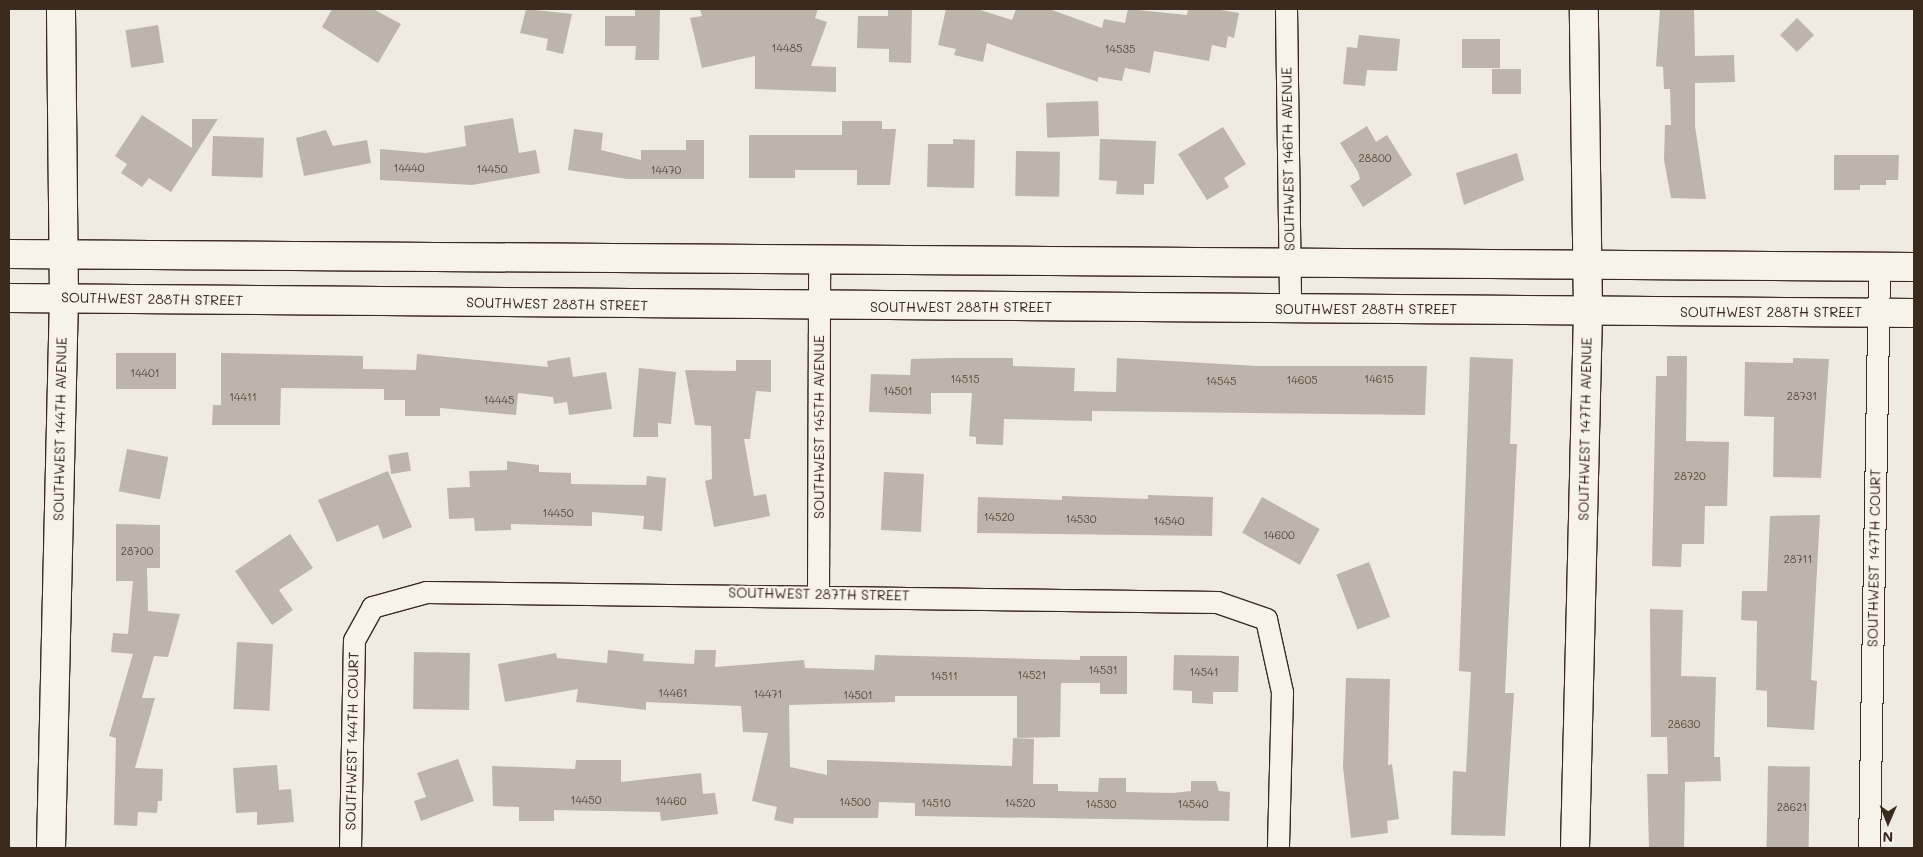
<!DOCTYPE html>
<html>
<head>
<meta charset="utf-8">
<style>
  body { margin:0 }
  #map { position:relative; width:1923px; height:857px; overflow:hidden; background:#efebe0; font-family:Mali,sans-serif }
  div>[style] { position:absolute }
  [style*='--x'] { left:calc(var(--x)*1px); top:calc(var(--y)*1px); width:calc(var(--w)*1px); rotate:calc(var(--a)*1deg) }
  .building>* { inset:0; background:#bdb5aa; transform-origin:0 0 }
  .roads { filter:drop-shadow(1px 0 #3b2a1e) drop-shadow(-1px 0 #3b2a1e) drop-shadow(0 1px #3b2a1e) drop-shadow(0 -1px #3b2a1e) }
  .street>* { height:21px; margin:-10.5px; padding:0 10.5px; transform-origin:10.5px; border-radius:10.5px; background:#f7f3e8 }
  .secondary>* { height:28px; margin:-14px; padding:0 14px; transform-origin:14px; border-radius:14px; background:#f7f3e8 }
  span { translate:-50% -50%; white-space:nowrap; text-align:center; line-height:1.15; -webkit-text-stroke:4px #f7f3e8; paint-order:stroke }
  .number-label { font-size:11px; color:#5c4d41 }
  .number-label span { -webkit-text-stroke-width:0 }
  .street-label { font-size:14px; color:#3b2a1e }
  .frame { position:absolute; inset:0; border:10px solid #3b2a1e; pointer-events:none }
  .north { position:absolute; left:1863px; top:797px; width:50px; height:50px; -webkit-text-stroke:4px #f7f3e8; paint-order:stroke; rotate:181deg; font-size:14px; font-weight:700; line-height:20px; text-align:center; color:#3b2a1e }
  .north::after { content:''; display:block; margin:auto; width:18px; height:22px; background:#3b2a1e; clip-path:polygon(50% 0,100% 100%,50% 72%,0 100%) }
</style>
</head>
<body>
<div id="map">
  <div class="building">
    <div style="clip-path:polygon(332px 9px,373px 9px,401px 24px,378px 63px,322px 27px)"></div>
    <div style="clip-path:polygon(526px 9px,572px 14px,563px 54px,546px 50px,548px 39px,520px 33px)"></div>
    <div style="clip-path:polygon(635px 9px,660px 9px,659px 60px,635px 60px,636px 46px,605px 46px,605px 16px,635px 16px)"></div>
    <div style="clip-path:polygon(700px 9px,818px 9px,815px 18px,827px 22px,811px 66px,836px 67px,836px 92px,755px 89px,755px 56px,702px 68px,690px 18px,702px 16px)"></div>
    <div style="clip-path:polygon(888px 9px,912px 9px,911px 63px,889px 62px,889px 49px,857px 48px,858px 16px,888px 16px)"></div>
    <div style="clip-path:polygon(946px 9px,977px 9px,1012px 20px,1016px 9px,1049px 9px,1102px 28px,1104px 19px,1125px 23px,1128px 9px,1187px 15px,1188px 9px,1215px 9px,1239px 13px,1234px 38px,1228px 36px,1226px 48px,1212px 45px,1209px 61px,1154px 51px,1150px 73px,1125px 68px,1122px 81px,1098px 77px,1098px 82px,987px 43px,983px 62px,954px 55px,956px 49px,938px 45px)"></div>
    <div style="clip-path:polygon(1660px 9px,1694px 9px,1695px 56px,1734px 55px,1735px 82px,1695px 83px,1695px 126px,1706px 199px,1671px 198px,1664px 160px,1665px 125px,1671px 125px,1670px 89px,1664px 89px,1663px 67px,1656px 66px)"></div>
    <div style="left:1797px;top:18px;width:24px;height:24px;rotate:45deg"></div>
    <div style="left:158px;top:25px;width:38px;height:33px;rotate:81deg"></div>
    <div style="clip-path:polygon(1359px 35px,1400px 39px,1397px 71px,1367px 70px,1365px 86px,1343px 84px,1347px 47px,1357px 48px)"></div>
    <div style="left:1462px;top:39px;width:38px;height:29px"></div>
    <div style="left:1492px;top:69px;width:29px;height:25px"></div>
    <div style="left:1098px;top:101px;width:35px;height:52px;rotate:88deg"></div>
    <div style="clip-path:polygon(142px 115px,192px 148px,192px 119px,218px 119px,171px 192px,149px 178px,142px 187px,121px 173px,127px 164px,115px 156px)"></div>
    <div style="clip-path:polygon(513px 118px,519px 153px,536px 150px,540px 173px,472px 185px,380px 180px,380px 149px,426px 153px,466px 146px,464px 126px)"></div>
    <div style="clip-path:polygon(842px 121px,882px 121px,882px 129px,896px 129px,890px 185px,857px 185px,857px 170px,795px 170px,795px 178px,749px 178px,749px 135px,842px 135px)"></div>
    <div style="clip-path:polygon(1367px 126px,1376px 142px,1387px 135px,1412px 175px,1363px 207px,1350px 186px,1360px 179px,1358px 172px,1340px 143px)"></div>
    <div style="clip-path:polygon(1223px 127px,1246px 164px,1224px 178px,1229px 187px,1207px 200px,1178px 154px)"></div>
    <div style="clip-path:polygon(574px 129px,603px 133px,601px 150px,641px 160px,641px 150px,686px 150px,686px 140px,704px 140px,704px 179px,627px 179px,568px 170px)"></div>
    <div style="clip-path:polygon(326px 130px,333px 146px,367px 140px,371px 163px,304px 176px,296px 138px)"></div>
    <div style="left:213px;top:136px;width:51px;height:40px;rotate:2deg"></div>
    <div style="clip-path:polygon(953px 139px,975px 140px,974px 188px,927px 187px,928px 144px,953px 144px)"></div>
    <div style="clip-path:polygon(1100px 139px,1156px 141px,1154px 184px,1144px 184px,1144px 195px,1116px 194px,1117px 181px,1099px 180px)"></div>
    <div style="left:1016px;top:151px;width:44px;height:45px;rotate:1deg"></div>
    <div style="clip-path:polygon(1517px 153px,1524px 180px,1464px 205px,1456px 173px)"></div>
    <div style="clip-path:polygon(1834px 155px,1899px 155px,1898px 180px,1886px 180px,1886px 185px,1860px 185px,1860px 190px,1834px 190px)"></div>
    <div style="left:116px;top:353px;width:60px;height:36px"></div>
    <div style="clip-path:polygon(221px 353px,363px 356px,363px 369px,416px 370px,417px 354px,548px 367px,547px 361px,570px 357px,573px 377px,606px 372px,612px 409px,569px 415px,567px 402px,554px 404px,553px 397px,518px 393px,516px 415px,440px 408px,440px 416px,405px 416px,405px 400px,384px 400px,384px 389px,281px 388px,280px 425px,212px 425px,213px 405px,221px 405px)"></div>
    <div style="clip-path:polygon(1667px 356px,1687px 356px,1686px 441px,1729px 442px,1727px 506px,1705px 506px,1704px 544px,1682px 544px,1681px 567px,1652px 566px,1656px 376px,1667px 376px)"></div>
    <div style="clip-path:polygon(1470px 357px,1513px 359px,1510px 444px,1517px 444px,1505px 693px,1514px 693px,1505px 836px,1451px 835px,1453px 771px,1466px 772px,1471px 672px,1459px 671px)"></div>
    <div style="clip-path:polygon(949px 358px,1013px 358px,1013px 366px,1075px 368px,1074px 391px,1116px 392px,1117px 358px,1257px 366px,1427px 366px,1425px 415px,1092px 411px,1092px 421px,1004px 419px,1003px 445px,976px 444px,976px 437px,969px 436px,972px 393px,931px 393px,931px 414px,869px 412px,871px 374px,910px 375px,911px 359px)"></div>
    <div style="clip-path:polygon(1793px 358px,1829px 359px,1821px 478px,1773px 477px,1774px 417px,1744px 416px,1745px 362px,1793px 363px)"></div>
    <div style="clip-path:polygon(736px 360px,771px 360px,771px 392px,756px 391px,750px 439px,744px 439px,754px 496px,766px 494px,770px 516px,714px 527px,705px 481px,712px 479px,711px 426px,695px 425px,685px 370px,736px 371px)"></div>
    <div style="clip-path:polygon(639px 368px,676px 372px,671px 424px,658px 423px,658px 437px,633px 437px)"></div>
    <div style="left:127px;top:449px;width:42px;height:43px;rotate:11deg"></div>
    <div style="left:408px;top:452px;width:19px;height:20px;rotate:81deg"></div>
    <div style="clip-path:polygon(507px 461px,539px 465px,539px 472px,571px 473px,571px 484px,646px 485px,647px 476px,666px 478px,662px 531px,643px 529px,644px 516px,592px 512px,592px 526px,511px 524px,511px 530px,475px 531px,474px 518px,449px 519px,447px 488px,470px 487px,469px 471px,507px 470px)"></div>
    <div style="clip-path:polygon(388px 471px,412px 527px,383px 539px,378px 525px,337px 542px,318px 500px)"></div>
    <div style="left:884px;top:472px;width:40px;height:58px;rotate:3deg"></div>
    <div style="clip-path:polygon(1148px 495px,1213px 497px,1212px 536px,977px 533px,978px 497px,1062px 500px,1062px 496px,1148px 499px)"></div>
    <div style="left:1262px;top:497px;width:66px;height:41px;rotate:29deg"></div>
    <div style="clip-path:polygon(1820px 515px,1811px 680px,1817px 681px,1814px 730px,1767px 727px,1767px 691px,1756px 690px,1757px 621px,1741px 620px,1742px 591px,1767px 591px,1770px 516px)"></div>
    <div style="clip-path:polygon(116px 524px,160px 525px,160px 568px,147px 568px,148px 611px,180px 614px,168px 657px,154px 656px,142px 698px,155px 698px,135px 768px,163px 769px,162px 801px,158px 801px,157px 813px,138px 812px,137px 826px,114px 825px,116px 738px,109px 736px,133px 654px,111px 652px,113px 633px,128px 634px,133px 581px,116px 581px)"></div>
    <div style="clip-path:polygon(290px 534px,313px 568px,279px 590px,293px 610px,272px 625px,235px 571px)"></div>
    <div style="left:1369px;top:562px;width:59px;height:35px;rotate:69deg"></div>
    <div style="clip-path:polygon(1650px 609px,1683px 610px,1681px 676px,1716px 677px,1714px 757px,1720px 757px,1721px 781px,1685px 782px,1684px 848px,1649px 848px,1647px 774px,1668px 774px,1667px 737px,1651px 737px)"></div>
    <div style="left:237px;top:642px;width:36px;height:67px;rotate:3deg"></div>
    <div style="clip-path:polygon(608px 650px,644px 654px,643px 661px,694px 664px,695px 650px,716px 650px,715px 667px,804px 660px,805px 668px,874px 670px,875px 655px,1080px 660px,1080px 656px,1127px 656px,1127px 694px,1100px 694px,1100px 683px,1061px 683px,1060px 737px,1017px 738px,1017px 696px,895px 696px,895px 702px,789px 705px,790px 767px,827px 775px,827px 760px,1012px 766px,1013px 738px,1034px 739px,1033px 784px,1058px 784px,1058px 791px,1098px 792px,1099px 778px,1126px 778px,1126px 792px,1173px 793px,1191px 791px,1191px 781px,1216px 781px,1219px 791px,1230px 792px,1229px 821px,915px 816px,915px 803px,879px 802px,878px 818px,794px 818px,793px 824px,774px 820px,777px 807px,752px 801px,768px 733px,743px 732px,741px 706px,646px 702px,646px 710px,576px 702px,578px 689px,505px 702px,498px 664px,556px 653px,557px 658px,607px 663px)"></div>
    <div style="left:414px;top:652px;width:56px;height:57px;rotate:1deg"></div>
    <div style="clip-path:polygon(1174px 655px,1239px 656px,1238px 692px,1213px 692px,1213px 704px,1192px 703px,1192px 691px,1173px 690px)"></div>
    <div style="clip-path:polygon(1346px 678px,1390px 679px,1388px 765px,1392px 764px,1399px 819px,1387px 821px,1388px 833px,1351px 838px,1343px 767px)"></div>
    <div style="clip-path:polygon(458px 759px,474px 801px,421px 821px,414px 801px,426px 797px,417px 773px)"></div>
    <div style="clip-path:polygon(576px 760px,621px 760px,621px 782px,701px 773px,703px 794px,715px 793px,718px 814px,661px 821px,660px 812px,554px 810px,554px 821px,519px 821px,519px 807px,493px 806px,492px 766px,575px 769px)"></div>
    <div style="clip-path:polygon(277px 765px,279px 790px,291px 789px,294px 822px,257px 825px,257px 812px,236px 813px,233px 768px)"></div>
    <div style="left:1768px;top:766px;width:42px;height:82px;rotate:1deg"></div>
  </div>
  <div class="roads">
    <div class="street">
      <div style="--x:1286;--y:9;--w:300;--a:89.2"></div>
      <div style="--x:818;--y:593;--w:333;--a:-89.8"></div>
      <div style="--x:350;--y:848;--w:208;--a:-88.9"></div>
      <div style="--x:354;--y:640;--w:38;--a:-61"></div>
      <div style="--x:372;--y:607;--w:56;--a:-15.5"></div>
      <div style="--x:426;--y:592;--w:791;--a:0.72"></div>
      <div style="--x:1217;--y:602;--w:52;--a:19.1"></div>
      <div style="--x:1266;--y:619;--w:75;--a:77.6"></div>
      <div style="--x:1282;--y:692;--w:156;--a:91.5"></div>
      <div style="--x:1869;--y:848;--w:581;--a:-89.01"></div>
    </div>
    <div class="secondary">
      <div style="--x:9;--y:254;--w:1905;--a:0.39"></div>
      <div style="--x:9;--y:298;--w:1905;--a:0.45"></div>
      <div style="--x:51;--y:848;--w:550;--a:-88.65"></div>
      <div style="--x:64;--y:298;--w:289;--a:-90.6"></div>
      <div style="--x:1575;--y:848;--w:537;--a:-88.61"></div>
      <div style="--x:1588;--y:311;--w:302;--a:-90.8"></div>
    </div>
  </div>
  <div class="number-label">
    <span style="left:787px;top:48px">14485</span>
    <span style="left:1120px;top:49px">14535</span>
    <span style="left:1375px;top:158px">28800</span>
    <span style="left:409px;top:168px">14440</span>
    <span style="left:492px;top:169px">14450</span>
    <span style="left:666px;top:170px">14470</span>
    <span style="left:145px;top:373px">14401</span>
    <span style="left:965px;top:379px">14515</span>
    <span style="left:1379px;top:379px">14615</span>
    <span style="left:1302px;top:380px">14605</span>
    <span style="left:1221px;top:381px">14545</span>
    <span style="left:898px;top:391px">14501</span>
    <span style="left:1802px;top:396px">28731</span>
    <span style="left:243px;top:397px">14411</span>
    <span style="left:499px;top:400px">14445</span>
    <span style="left:1690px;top:476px">28720</span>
    <span style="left:558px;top:513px">14450</span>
    <span style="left:999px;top:517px">14520</span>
    <span style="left:1081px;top:519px">14530</span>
    <span style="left:1169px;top:521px">14540</span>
    <span style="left:1279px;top:535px">14600</span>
    <span style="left:137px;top:551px">28700</span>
    <span style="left:1798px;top:559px">28711</span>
    <span style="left:1103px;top:670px">14531</span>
    <span style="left:1204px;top:672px">14541</span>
    <span style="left:1032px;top:675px">14521</span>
    <span style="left:944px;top:676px">14511</span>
    <span style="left:673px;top:693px">14461</span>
    <span style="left:768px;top:694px">14471</span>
    <span style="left:858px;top:695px">14501</span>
    <span style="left:1684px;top:724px">28630</span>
    <span style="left:586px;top:800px">14450</span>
    <span style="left:671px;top:801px">14460</span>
    <span style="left:855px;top:802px">14500</span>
    <span style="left:936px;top:803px">14510</span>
    <span style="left:1020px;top:803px">14520</span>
    <span style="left:1101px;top:804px">14530</span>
    <span style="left:1193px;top:804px">14540</span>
    <span style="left:1792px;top:807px">28621</span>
  </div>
  <div class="street-label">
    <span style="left:1288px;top:159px;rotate:-91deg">SOUTHWEST 146TH AVENUE</span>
    <span style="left:152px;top:299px;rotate:1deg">SOUTHWEST 288TH STREET</span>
    <span style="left:557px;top:304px;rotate:1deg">SOUTHWEST 288TH STREET</span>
    <span style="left:961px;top:307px">SOUTHWEST 288TH STREET</span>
    <span style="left:1366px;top:309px">SOUTHWEST 288TH STREET</span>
    <span style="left:1771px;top:312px">SOUTHWEST 288TH STREET</span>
    <span style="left:819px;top:427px;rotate:-90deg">SOUTHWEST 145TH AVENUE</span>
    <span style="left:60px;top:429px;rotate:-89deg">SOUTHWEST 144TH AVENUE</span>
    <span style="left:1585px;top:429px;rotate:-89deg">SOUTHWEST 147TH AVENUE</span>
    <span style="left:1874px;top:558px;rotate:-89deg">SOUTHWEST 147TH COURT</span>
    <span style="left:819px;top:594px;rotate:1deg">SOUTHWEST 287TH STREET</span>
    <span style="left:352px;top:741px;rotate:-89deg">SOUTHWEST 144TH COURT</span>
  </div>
  <div class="frame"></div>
  <div class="north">N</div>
</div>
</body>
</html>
